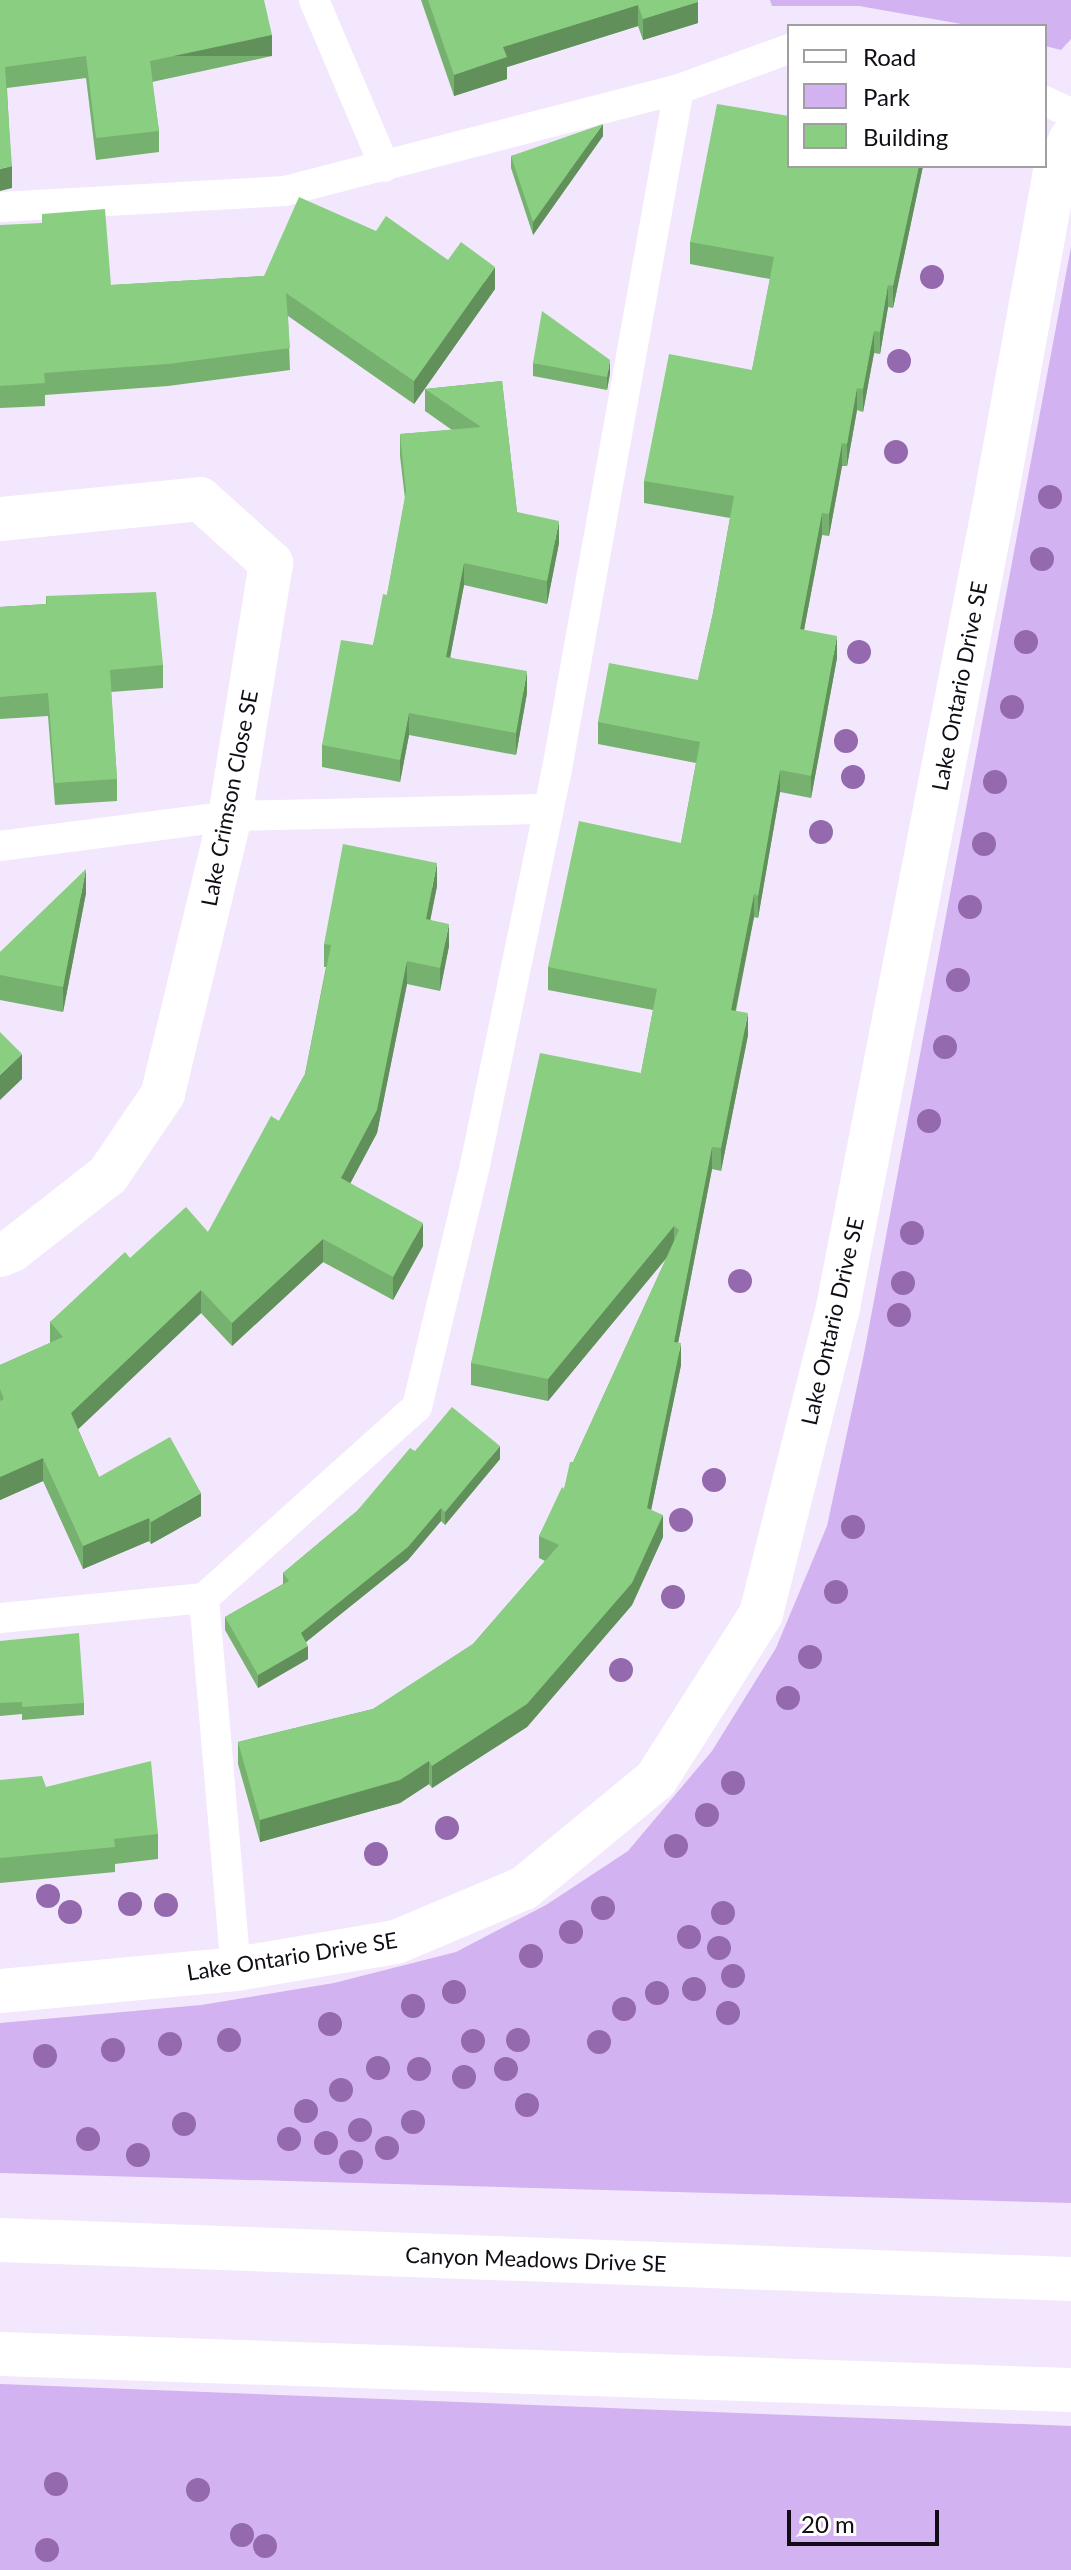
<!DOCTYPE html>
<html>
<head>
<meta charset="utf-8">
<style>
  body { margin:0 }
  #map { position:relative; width:1071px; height:2570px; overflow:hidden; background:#f2e7fd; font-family:Lato,sans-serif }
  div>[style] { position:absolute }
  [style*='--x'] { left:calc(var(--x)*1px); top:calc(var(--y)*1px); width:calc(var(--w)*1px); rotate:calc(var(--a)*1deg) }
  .green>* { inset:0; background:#d2b2f0 }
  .service>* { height:30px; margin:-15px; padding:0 15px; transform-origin:15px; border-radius:15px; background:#fff }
  .minor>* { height:44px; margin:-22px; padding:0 22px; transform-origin:22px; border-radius:22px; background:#fff }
  .secondary>* { height:44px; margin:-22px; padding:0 22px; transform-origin:22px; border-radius:22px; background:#fff }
  .trees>* { width:24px; height:24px; margin:-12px; border-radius:50%; background:#9469ad }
  .wall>* { inset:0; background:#77b16f }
  .shaded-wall>* { inset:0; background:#61905a; transform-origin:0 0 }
  .building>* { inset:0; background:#8ace81 }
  span { translate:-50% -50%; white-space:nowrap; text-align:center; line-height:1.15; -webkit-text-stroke:6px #fff; paint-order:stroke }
  .street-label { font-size:22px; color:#110c15 }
  .legend { position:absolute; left:787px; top:24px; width:260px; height:144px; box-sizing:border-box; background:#fff; border:2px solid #a09ea1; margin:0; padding:10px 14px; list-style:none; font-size:24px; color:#110c15 }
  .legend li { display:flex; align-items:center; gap:16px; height:40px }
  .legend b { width:40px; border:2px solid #a09ea1 }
  .scale { position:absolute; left:787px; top:2510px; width:152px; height:36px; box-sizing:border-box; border:4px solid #110c15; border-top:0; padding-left:10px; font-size:24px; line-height:28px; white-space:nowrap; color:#110c15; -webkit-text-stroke:6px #fff; paint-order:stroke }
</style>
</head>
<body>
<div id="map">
  <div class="green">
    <div style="clip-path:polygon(770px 0,1071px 0,1071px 39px,1061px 50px,1045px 46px,1045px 26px,973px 26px,859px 6px,772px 6px)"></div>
    <div style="clip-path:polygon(1071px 247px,1071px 2203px,0 2173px,0 2023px,201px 2005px,334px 1983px,456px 1952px,546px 1905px,628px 1851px,712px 1751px,776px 1648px,827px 1526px,864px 1354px)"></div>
    <div style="clip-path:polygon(0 2384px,1071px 2426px,1071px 2570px,0 2570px)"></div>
  </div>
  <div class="service">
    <div style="--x:314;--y:0;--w:181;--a:67"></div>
    <div style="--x:1045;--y:101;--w:29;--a:25"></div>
    <div style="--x:0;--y:207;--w:285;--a:-3.2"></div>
    <div style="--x:285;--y:191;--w:407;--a:-14.5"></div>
    <div style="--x:679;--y:89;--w:117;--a:-20"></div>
    <div style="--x:0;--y:846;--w:232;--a:-7.4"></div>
    <div style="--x:230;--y:816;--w:319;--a:-1.3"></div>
    <div style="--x:204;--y:1598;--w:372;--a:85.1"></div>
    <div style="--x:0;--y:1618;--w:205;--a:-5.6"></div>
    <div style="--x:204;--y:1598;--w:286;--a:-41.9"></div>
    <div style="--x:417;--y:1407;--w:249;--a:-76.5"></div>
    <div style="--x:475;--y:1165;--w:404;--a:-78.3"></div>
    <div style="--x:557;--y:769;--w:691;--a:-79.83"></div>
  </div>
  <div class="minor">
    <div style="--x:0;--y:519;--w:201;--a:-5.7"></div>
    <div style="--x:200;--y:499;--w:96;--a:42"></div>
    <div style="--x:271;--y:563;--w:256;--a:99.2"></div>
    <div style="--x:230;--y:816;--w:286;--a:103.6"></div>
    <div style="--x:163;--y:1094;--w:98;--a:124.2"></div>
    <div style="--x:108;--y:1175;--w:122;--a:142"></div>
    <div style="--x:12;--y:1250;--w:13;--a:157"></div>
    <div style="--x:0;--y:1991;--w:237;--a:-5.3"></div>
    <div style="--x:236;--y:1969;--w:162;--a:-9.6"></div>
    <div style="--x:396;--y:1942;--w:139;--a:-22.9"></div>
    <div style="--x:524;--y:1888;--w:171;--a:-39.5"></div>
    <div style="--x:656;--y:1779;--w:196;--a:-57.5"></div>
    <div style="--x:761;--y:1614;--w:317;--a:-75.9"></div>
    <div style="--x:838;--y:1307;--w:831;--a:-78.97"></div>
    <div style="--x:997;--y:491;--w:320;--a:-79.7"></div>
    <div style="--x:1054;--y:176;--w:41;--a:-65.3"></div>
  </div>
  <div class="secondary">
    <div style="--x:0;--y:2240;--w:1072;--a:2.09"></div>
    <div style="--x:0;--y:2354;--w:1072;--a:1.93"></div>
  </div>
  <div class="trees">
    <div style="left:932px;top:277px"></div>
    <div style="left:899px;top:361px"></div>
    <div style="left:896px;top:452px"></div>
    <div style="left:1050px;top:497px"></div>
    <div style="left:1042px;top:559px"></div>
    <div style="left:1026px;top:642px"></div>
    <div style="left:859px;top:652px"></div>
    <div style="left:1012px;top:707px"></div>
    <div style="left:846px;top:741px"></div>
    <div style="left:853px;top:777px"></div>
    <div style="left:995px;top:782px"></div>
    <div style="left:821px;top:832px"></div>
    <div style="left:984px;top:844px"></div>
    <div style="left:970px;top:907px"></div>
    <div style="left:958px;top:980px"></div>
    <div style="left:945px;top:1047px"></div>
    <div style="left:929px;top:1121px"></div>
    <div style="left:912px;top:1233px"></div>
    <div style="left:740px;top:1281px"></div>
    <div style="left:903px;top:1283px"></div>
    <div style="left:899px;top:1315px"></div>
    <div style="left:714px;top:1480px"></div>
    <div style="left:681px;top:1520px"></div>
    <div style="left:853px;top:1527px"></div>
    <div style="left:836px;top:1592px"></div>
    <div style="left:673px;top:1597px"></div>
    <div style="left:810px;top:1657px"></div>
    <div style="left:621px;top:1670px"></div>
    <div style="left:788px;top:1698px"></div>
    <div style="left:733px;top:1783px"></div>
    <div style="left:707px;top:1815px"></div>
    <div style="left:447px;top:1828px"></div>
    <div style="left:676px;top:1846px"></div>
    <div style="left:376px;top:1854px"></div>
    <div style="left:48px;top:1896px"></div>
    <div style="left:130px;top:1904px"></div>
    <div style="left:166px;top:1905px"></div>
    <div style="left:603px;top:1908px"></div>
    <div style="left:70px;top:1912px"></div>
    <div style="left:723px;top:1913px"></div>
    <div style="left:571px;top:1932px"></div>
    <div style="left:689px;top:1937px"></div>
    <div style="left:719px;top:1948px"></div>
    <div style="left:531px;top:1956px"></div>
    <div style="left:733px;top:1976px"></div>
    <div style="left:694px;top:1989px"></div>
    <div style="left:454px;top:1992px"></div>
    <div style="left:657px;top:1993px"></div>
    <div style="left:413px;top:2006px"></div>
    <div style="left:624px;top:2009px"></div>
    <div style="left:728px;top:2013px"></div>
    <div style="left:330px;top:2024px"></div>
    <div style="left:229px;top:2040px"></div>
    <div style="left:518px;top:2040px"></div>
    <div style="left:473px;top:2041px"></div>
    <div style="left:599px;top:2042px"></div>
    <div style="left:170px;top:2044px"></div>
    <div style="left:113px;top:2050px"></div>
    <div style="left:45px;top:2056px"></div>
    <div style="left:378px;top:2068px"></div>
    <div style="left:419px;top:2069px"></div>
    <div style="left:506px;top:2069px"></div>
    <div style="left:464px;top:2077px"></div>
    <div style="left:341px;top:2090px"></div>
    <div style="left:527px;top:2105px"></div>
    <div style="left:306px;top:2111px"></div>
    <div style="left:413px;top:2122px"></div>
    <div style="left:184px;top:2124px"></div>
    <div style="left:360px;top:2130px"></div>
    <div style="left:88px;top:2139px"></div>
    <div style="left:289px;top:2139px"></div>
    <div style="left:326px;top:2143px"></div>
    <div style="left:387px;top:2148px"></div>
    <div style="left:138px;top:2155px"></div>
    <div style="left:351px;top:2162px"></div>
    <div style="left:56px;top:2484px"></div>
    <div style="left:198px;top:2490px"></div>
    <div style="left:242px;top:2535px"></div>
    <div style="left:265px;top:2546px"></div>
    <div style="left:47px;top:2550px"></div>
  </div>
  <div class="wall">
    <div style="clip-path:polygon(0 0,272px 56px,152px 82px,159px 131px,159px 152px,96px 160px,86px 78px,7px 88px,12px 188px)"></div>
    <div style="clip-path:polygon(421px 0,698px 0,698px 23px,643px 40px,638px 26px,507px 67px,507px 79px,454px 96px)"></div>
    <div style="clip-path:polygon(603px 136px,533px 235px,511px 168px,511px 156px)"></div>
    <div style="clip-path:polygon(923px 166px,893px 308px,888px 307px,880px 354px,874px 353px,863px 412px,857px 410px,847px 466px,842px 466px,829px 536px,822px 535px,804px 630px,837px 658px,811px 798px,780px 792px,758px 918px,754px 917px,736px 1011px,748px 1035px,721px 1171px,712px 1169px,678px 1343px,681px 1365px,651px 1510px,663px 1537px,632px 1605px,527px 1727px,432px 1788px,429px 1784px,400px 1803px,260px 1842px,238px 1764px,238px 1742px,373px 1709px,473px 1644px,545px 1561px,539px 1558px,539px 1536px,564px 1489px,573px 1462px,667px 1257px,548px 1401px,471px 1385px,471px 1363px,641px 1073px,653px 1010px,548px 990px,548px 967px,681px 843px,696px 763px,598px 744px,598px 722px,698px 680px,713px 613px,730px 518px,644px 503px,644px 481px,752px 370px,770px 279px,690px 264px,690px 242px)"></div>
    <div style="clip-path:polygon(0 225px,111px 285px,264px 276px,376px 231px,448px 260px,495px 289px,414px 404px,288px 316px,290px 370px,168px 386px,45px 395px,45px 406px,0 408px)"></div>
    <div style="clip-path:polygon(533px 363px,610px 373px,607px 390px,533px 376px)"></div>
    <div style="clip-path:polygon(502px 381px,517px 512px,559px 543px,547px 604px,464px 585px,450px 657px,527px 693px,516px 755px,409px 735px,400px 782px,322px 767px,322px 745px,373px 645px,387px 595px,405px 499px,400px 456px,400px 434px,452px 430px,425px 411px,425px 389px)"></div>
    <div style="clip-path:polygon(46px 596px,163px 665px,163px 688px,111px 692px,117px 779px,117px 801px,55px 805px,48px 716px,0 719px,0 607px,46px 604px)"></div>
    <div style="clip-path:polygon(437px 886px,430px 920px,449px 946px,440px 991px,407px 984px,377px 1133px,350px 1183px,423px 1246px,393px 1300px,323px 1262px,232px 1346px,201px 1313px,78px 1429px,99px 1477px,201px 1516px,151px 1544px,149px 1541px,83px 1569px,43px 1481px,0 1500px,0 1365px,50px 1343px,50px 1322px,130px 1258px,208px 1232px,279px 1121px,305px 1074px,326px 967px,324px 967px,324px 944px)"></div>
    <div style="clip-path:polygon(86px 893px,63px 1012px,0 1000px,0 952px)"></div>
    <div style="clip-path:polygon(415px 1451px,500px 1459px,445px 1525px,441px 1521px,408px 1560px,306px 1642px,308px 1659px,258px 1688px,225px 1630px,225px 1617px,283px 1584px,283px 1573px,357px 1511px)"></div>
    <div style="clip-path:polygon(0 1641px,84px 1703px,84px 1715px,22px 1720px,22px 1714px,0 1716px)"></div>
    <div style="clip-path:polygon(0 1780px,46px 1787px,158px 1834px,158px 1859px,115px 1864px,115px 1872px,0 1883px)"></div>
  </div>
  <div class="shaded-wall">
    <div style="clip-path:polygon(698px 2px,698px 23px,643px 40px,643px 19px)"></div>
    <div style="clip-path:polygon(638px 5px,638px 26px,507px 67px,507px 79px,454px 96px,454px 75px,503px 47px)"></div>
    <div style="left:272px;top:35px;width:21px;height:125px;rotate:90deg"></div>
    <div style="clip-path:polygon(603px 124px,603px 136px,533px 235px,533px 222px)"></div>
    <div style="clip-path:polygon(12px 166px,12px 188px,0 191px,0 169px)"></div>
    <div style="clip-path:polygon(919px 166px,923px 166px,893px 308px,893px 286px)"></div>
    <div style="clip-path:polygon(495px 267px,495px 289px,414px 404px,414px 381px)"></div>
    <div style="clip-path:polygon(888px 285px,888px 307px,880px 354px,880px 332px)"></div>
    <div style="clip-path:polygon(874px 331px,874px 353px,863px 412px,863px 389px)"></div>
    <div style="clip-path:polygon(610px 360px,610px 373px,607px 390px,607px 377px)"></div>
    <div style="clip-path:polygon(857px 388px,857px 410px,847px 466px,847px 444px)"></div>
    <div style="clip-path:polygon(842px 443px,842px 466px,829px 536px,829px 514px)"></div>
    <div style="clip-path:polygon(822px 513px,822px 535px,800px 651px,800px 629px)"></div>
    <div style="clip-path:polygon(559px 521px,559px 543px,547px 604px,547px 581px)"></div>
    <div style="clip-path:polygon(464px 563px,464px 585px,446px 679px,446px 657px)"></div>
    <div style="clip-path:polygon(837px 636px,837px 658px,811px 798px,811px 776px)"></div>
    <div style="clip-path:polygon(527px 671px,527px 693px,516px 755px,516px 733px)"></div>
    <div style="clip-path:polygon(409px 713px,409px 735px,400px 782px,400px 760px)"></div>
    <div style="clip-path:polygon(780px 770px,780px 792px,758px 918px,758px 896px)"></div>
    <div style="clip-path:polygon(437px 863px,437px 886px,426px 942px,426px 919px)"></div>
    <div style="clip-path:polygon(86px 869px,86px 893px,63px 1012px,63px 987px)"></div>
    <div style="clip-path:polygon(754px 894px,754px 917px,731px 1032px,731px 1010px)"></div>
    <div style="clip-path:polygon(449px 924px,449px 946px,440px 991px,440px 968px)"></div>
    <div style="clip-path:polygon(407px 961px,407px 984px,377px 1133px,341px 1201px,341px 1178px)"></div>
    <div style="clip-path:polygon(748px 1013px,748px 1035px,721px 1171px,721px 1148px)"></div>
    <div style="clip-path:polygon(22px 1054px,22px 1079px,0 1100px,0 1075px)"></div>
    <div style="clip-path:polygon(712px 1147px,712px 1169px,674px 1364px,674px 1342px)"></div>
    <div style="clip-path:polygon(423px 1223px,423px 1246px,393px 1300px,393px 1277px)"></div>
    <div style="clip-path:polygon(674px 1226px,674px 1249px,548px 1401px,548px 1379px)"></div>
    <div style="clip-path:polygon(323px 1239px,323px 1262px,232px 1346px,232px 1323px)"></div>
    <div style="clip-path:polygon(201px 1290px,201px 1313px,71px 1436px,71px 1413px)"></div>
    <div style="clip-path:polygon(681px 1343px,681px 1365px,647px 1530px,647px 1508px)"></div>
    <div style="clip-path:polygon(500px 1446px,500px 1459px,445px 1525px,445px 1512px)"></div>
    <div style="clip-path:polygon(43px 1458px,43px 1481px,0 1500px,0 1477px)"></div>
    <div style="clip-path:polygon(201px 1493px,201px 1516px,151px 1544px,151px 1522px)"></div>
    <div style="clip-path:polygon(441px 1508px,441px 1521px,408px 1560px,301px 1646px,301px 1633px)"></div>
    <div style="clip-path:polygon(663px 1515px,663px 1537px,632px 1605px,527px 1727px,432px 1788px,432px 1766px)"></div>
    <div style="clip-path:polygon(149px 1518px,149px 1541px,83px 1569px,83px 1546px)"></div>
    <div style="clip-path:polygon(308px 1646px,308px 1659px,258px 1688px,258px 1675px)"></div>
    <div style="clip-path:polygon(429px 1761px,429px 1784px,400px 1803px,260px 1842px,260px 1820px)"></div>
  </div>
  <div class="building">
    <div style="clip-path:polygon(0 0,264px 0,272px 35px,150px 61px,159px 131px,96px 138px,86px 56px,5px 67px,12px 166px,0 169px)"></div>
    <div style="clip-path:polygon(428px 0,698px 0,698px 2px,643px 19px,638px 5px,503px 47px,507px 57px,454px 75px)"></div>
    <div style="clip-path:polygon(717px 104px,789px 116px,789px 166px,919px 166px,893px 286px,888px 285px,880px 332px,874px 331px,863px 389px,857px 388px,847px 444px,842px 443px,829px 514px,822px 513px,800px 629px,837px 636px,811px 776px,780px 770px,758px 896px,754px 894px,731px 1010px,748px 1013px,721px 1148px,712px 1147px,674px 1342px,681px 1343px,647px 1508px,663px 1515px,632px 1583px,527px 1704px,432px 1766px,429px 1761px,400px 1780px,260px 1820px,238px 1742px,373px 1709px,473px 1644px,559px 1545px,539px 1536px,562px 1487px,564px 1489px,570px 1462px,573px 1462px,679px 1230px,674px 1226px,548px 1379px,471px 1363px,540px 1053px,641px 1073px,657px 989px,548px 967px,579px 821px,681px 843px,700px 742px,598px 722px,609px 663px,698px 680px,713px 613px,734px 496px,644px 481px,669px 354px,752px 370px,774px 257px,690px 242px)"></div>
    <div style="clip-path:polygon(603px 124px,533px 222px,511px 156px)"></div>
    <div style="clip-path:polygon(299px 197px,376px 231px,386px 216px,448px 260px,461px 242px,495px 267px,414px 381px,286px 293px,290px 348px,168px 364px,44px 373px,45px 383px,0 386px,0 225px,42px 223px,42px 214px,105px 209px,111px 285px,264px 276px)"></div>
    <div style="clip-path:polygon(542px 311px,610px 360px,607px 377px,533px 363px)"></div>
    <div style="clip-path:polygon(502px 381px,517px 512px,559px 521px,547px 581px,464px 563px,446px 657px,527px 671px,516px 733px,409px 713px,400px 760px,322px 745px,341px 640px,373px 645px,383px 594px,387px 595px,406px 491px,400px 434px,481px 427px,425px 389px)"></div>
    <div style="clip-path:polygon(156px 592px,163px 665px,110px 670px,117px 779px,55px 783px,48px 693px,0 697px,0 607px,47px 604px,46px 596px)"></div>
    <div style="clip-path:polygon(343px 844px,437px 863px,426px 919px,449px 924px,440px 968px,407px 961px,377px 1110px,341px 1178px,423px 1223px,393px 1277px,323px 1239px,232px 1323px,201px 1290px,71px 1413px,99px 1477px,170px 1437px,201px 1493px,151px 1522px,149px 1518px,83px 1546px,43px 1458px,0 1477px,0 1401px,4px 1399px,0 1389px,0 1365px,63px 1337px,50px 1322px,125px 1252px,130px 1258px,186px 1207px,208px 1232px,271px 1116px,279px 1121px,305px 1074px,331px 945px,324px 944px)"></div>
    <div style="clip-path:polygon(86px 869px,63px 987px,0 975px,0 952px)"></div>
    <div style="clip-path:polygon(0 1032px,22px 1054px,0 1075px)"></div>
    <div style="clip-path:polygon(452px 1407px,500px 1446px,445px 1512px,441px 1508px,408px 1547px,301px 1633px,308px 1646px,258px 1675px,225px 1617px,289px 1581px,283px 1573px,357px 1511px,410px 1448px,415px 1451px)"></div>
    <div style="clip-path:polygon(79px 1633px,84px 1703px,22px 1707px,22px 1702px,0 1703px,0 1641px)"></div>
    <div style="clip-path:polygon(151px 1761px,158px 1834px,114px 1839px,115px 1847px,0 1858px,0 1780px,42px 1776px,46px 1787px)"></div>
  </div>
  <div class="street-label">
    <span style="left:959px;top:686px;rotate:-79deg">Lake Ontario Drive SE</span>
    <span style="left:229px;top:798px;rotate:-79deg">Lake Crimson Close SE</span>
    <span style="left:832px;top:1321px;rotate:-77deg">Lake Ontario Drive SE</span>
    <span style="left:292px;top:1956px;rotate:-9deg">Lake Ontario Drive SE</span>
    <span style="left:536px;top:2259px;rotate:2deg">Canyon Meadows Drive SE</span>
  </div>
  <ul class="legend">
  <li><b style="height:10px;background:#fff"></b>Road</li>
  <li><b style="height:22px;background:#d2b2f0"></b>Park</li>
  <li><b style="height:22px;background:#8ace81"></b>Building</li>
  </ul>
  <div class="scale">20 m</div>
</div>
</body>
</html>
